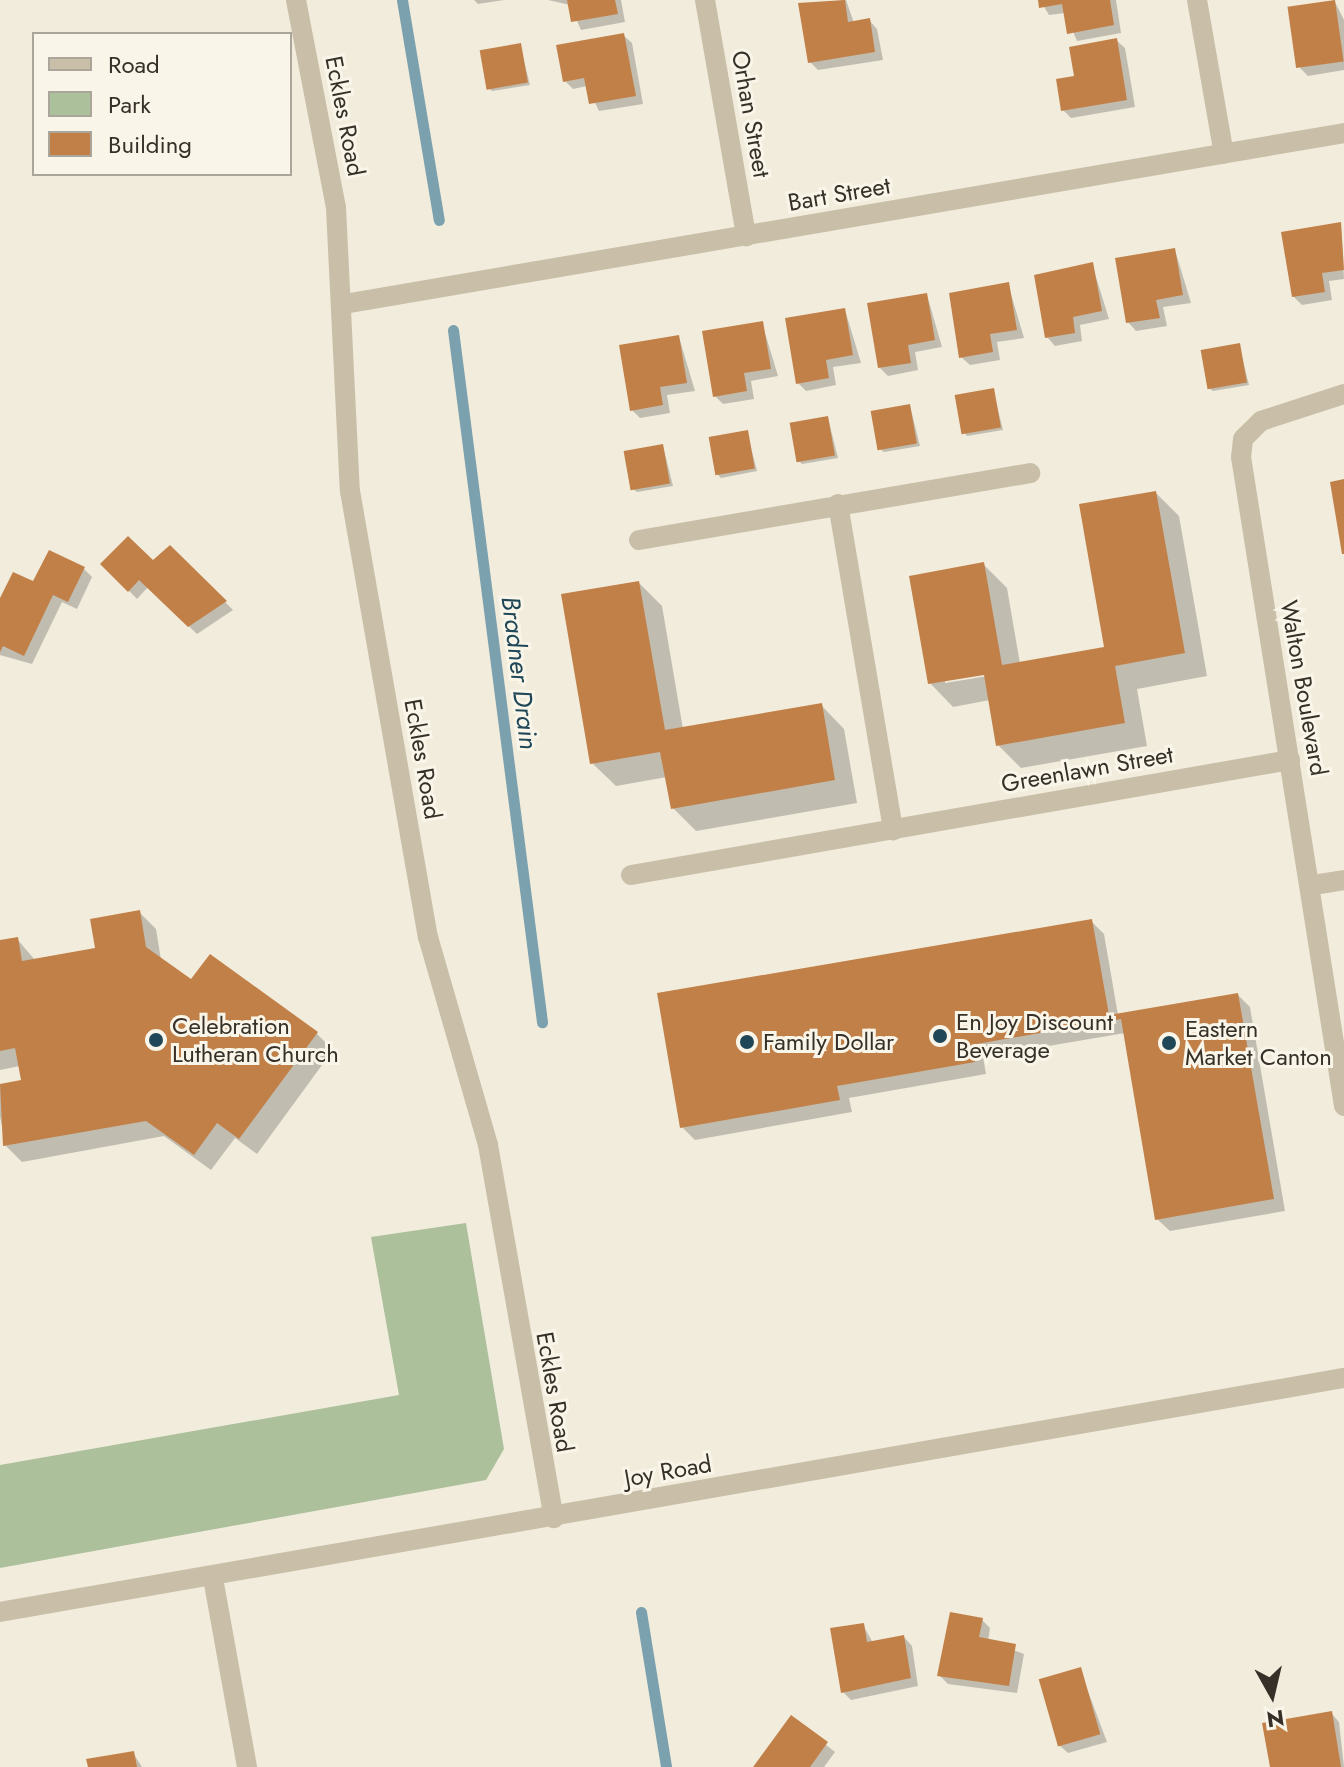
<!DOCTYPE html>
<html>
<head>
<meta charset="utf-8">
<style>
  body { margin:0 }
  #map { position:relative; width:1344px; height:1767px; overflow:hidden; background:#f1ecdc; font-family:Jost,sans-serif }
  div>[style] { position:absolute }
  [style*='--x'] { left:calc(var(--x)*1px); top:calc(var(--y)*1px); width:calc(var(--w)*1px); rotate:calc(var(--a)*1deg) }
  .green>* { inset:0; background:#adc09c }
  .shadow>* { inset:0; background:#0003 }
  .stream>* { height:11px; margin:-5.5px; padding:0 5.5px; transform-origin:5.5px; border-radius:5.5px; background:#7ca1ae }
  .building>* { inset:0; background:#c28049; transform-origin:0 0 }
  .minor>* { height:20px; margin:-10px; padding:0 10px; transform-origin:10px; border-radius:10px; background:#c9bea8 }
  .tertiary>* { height:20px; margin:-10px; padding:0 10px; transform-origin:10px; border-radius:10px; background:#c9bea8 }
  .dots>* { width:22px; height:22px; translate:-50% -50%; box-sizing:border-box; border:4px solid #f9f5e8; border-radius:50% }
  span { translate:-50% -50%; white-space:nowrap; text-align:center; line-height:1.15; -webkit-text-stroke:6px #f9f5e8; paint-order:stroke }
  .street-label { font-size:24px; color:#363028 }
  .poi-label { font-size:24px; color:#363028 }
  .left { translate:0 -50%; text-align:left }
  .water-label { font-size:26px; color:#1f4757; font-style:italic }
  .legend { position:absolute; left:32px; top:32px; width:260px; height:144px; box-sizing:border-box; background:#f9f5e8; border:2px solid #aba69b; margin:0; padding:10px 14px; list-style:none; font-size:24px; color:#363028 }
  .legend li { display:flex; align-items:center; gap:16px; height:40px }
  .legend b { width:40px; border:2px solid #aba69b }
  .north { position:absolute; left:1232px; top:1655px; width:80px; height:80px; -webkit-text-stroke:6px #f9f5e8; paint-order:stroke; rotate:172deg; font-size:22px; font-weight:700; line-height:32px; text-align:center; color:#363028 }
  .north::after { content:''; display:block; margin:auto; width:28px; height:36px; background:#363028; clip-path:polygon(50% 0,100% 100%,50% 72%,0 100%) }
</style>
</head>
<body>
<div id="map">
  <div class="green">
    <div style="clip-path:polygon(466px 1223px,504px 1449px,486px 1480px,0 1568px,0 1465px,399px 1395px,371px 1237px)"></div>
  </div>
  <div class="shadow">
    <div style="clip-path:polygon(474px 0,504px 0,478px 4px)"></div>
    <div style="clip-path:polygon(548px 0,621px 0,625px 22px,581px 30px,570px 5px)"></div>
    <div style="clip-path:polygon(846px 0,854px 23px,869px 20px,877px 29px,883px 60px,818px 70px,810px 62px,800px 4px)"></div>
    <div style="clip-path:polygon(1040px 0,1116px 0,1121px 33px,1077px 41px,1065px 13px,1049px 15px)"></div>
    <div style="clip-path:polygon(1334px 0,1344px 20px,1344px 70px,1308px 76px,1300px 68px)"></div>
    <div style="clip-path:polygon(623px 35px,632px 43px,643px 104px,599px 111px,587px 86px,573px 89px,565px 81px)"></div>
    <div style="clip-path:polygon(1116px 40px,1125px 48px,1135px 107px,1071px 118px,1063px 110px,1077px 77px)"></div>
    <div style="clip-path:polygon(520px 45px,530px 85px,492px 91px,488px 88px)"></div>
    <div style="clip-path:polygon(1341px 224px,1344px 279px,1329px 281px,1332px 300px,1302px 305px,1293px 296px)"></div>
    <div style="clip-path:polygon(1175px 250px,1191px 303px,1163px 307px,1167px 326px,1136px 331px,1128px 322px)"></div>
    <div style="clip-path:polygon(1092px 264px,1109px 319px,1080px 325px,1082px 341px,1055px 346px,1047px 337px)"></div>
    <div style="clip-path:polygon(1008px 284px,1024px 338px,997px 342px,1000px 360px,970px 365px,961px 357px)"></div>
    <div style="clip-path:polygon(927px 295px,942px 347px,915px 352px,918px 370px,888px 376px,880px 368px)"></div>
    <div style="clip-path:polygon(845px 310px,861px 363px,833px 367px,836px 385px,806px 391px,798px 383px)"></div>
    <div style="clip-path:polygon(762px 323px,778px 376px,751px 381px,754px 399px,723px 404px,715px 396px)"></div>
    <div style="clip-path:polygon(679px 337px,695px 391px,667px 395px,670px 413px,640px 418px,632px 410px)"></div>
    <div style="clip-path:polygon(1239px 345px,1249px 385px,1213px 391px,1209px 388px)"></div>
    <div style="clip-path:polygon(993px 390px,1003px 430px,967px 436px,964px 432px)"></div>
    <div style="clip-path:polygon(910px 406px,920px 446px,884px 452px,880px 449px)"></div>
    <div style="clip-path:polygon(828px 418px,838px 458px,802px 464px,798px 460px)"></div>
    <div style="clip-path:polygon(747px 432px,757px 471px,721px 478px,718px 475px)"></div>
    <div style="clip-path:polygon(663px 446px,673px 486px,637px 492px,633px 489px)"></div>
    <div style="clip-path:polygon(evenodd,1156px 493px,1179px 516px,1207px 676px,1137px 689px,1147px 746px,1021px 768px,998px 745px,990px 700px,953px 707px,930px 683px,984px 565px,1007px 588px,1020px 664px,1107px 649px,1156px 493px,993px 671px,994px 675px,945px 683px,945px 679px,993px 671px)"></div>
    <div style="clip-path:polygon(170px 547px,233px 610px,197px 634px,148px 587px,137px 599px,103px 564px,153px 563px)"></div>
    <div style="clip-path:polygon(84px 569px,92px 577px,77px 609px,62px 602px,32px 664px,0 655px,0 603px)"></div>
    <div style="clip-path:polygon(639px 583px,662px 606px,683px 729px,821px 705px,844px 729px,857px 803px,696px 831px,673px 808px,667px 777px,616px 786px,592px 763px)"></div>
    <div style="clip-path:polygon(139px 912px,156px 929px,161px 960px,192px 982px,316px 1033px,333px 1050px,257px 1154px,235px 1138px,211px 1170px,164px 1136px,22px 1162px,5px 1145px,0 1116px,0 1086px,23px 1082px,20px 1066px,0 1070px,0 942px,17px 939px,35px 960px,97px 950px)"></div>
    <div style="clip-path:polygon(1091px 921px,1104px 934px,1118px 1015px,1238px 995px,1250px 1007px,1285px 1211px,1170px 1231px,1157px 1219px,1125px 1033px,983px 1057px,986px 1074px,849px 1098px,852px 1112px,695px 1140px,682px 1127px)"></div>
    <div style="clip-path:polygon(982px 1620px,990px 1628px,988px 1641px,1024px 1654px,1017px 1693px,948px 1684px,940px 1676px)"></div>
    <div style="clip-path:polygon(863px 1625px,873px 1643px,904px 1637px,912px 1646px,918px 1686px,851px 1700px,843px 1692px)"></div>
    <div style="clip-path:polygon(1080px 1670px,1107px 1742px,1068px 1753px,1059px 1745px)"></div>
    <div style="clip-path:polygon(1331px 1713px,1339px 1722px,1344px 1767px,1272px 1767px)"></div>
    <div style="clip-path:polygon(792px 1718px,835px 1752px,824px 1767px,756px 1767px)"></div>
    <div style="clip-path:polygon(133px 1753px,142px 1767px,90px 1767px)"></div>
  </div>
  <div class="stream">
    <div style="--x:402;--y:0;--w:223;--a:80.5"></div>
    <div style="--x:453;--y:330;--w:698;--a:82.67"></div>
    <div style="--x:641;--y:1612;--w:157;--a:80.8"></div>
  </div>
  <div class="building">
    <div style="clip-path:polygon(567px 0,615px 0,618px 14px,571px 22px)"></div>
    <div style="clip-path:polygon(845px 0,848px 22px,870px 18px,875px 52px,808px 63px,798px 3px)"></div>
    <div style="clip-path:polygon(1038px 0,1110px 0,1114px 25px,1067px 34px,1062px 4px,1039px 8px)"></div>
    <div style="left:1335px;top:0;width:62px;height:48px;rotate:82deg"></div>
    <div style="clip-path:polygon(624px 33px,636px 96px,589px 104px,584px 78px,563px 82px,556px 45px)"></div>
    <div style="clip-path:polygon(1117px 38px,1127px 100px,1061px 111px,1056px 79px,1074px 76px,1069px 47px)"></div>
    <div style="left:521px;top:43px;width:40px;height:42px;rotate:80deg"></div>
    <div style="clip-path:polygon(1341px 222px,1344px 270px,1322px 273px,1325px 292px,1292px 297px,1281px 232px)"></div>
    <div style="clip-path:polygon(1175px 248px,1183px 295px,1156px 300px,1160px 318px,1126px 323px,1115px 258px)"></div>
    <div style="clip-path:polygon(1093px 262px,1102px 311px,1073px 317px,1075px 333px,1045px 338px,1034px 275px)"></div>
    <div style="clip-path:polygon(1009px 282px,1017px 330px,990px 334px,993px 352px,959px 358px,949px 293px)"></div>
    <div style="clip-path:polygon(927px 293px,935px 340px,908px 345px,911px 363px,878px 368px,867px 303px)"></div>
    <div style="clip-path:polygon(845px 308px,853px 355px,826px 360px,829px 378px,796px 384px,785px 318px)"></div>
    <div style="clip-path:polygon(763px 321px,771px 369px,744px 373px,747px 391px,713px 397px,702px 331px)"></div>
    <div style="clip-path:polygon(679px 335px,687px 383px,660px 387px,663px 405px,630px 411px,619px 345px)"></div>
    <div style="left:1240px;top:343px;width:40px;height:40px;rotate:80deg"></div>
    <div style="left:994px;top:388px;width:40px;height:40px;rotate:80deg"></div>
    <div style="left:910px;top:404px;width:40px;height:40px;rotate:80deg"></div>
    <div style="left:828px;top:416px;width:40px;height:39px;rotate:80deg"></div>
    <div style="left:748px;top:430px;width:39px;height:40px;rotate:80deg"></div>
    <div style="left:663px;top:444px;width:40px;height:40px;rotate:80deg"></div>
    <div style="clip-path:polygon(1344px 479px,1344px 554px,1342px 554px,1330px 482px)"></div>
    <div style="clip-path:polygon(1156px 491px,1185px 653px,1115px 666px,1125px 723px,996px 746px,984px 675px,928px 684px,909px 576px,984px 562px,1002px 665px,1104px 647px,1079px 504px)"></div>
    <div style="clip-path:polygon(128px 536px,153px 560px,170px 545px,227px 601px,188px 627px,139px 580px,128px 592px,100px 564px)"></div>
    <div style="clip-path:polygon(49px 550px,85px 567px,68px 602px,53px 595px,24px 656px,3px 646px,0 652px,0 598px,13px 572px,33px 581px)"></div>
    <div style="clip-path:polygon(639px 581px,665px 730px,822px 703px,835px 780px,671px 809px,660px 752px,590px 764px,561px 594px)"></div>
    <div style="clip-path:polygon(140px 910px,146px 947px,191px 979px,210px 954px,318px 1032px,239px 1139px,217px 1123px,194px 1155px,146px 1121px,3px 1146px,0 1084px,21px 1080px,15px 1048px,0 1051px,0 940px,18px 937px,22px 961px,95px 948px,90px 919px)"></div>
    <div style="clip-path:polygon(1092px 919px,1109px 1015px,1238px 993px,1274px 1199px,1155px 1220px,1121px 1019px,971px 1045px,975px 1062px,837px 1086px,840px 1100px,680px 1128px,657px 993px)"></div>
    <div style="clip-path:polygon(950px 1612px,983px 1618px,979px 1637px,1016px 1644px,1009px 1686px,937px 1676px)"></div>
    <div style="clip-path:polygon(864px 1623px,867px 1642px,904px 1635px,911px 1678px,841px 1693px,830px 1628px)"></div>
    <div style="left:1081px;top:1667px;width:70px;height:44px;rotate:74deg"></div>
    <div style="clip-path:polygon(1332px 1711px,1341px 1767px,1270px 1767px,1262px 1723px)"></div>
    <div style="clip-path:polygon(791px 1715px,828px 1742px,810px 1767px,753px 1767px)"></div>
    <div style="clip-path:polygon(134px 1751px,137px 1767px,88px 1767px,86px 1759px)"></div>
  </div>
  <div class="minor">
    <div style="--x:296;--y:0;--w:212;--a:79.1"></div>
    <div style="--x:336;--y:208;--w:283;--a:87.2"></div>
    <div style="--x:350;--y:491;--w:453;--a:80.1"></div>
    <div style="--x:428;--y:937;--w:216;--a:73.9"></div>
    <div style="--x:488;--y:1145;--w:379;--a:80"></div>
    <div style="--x:705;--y:0;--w:240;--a:80.1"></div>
    <div style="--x:1197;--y:0;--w:156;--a:80.1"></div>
    <div style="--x:344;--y:304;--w:1015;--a:-9.7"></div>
    <div style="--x:1344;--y:394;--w:87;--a:162"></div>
    <div style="--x:1261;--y:421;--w:25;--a:135"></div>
    <div style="--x:1243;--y:439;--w:18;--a:96"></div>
    <div style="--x:1241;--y:457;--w:657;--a:80.98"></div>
    <div style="--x:838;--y:504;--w:331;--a:80.4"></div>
    <div style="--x:639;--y:540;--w:397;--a:-9.7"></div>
    <div style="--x:631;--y:875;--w:669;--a:-9.9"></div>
    <div style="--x:1313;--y:885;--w:31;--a:-9"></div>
    <div style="--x:213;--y:1578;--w:192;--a:79.8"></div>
  </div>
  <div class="tertiary">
    <div style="--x:0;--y:1612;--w:1364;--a:-9.88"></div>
  </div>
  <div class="dots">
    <div style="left:940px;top:1036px;background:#1f4757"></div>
    <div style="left:156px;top:1040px;background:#1f4757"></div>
    <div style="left:747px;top:1042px;background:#1f4757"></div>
    <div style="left:1169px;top:1043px;background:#1f4757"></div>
  </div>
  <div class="street-label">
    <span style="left:751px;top:114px;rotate:80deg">Orhan Street</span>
    <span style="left:345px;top:116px;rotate:79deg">Eckles Road</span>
    <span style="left:839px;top:194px;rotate:-10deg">Bart Street</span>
    <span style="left:1304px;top:688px;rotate:80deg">Walton Boulevard</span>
    <span style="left:423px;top:759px;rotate:80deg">Eckles Road</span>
    <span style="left:1087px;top:769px;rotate:-10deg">Greenlawn Street</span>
    <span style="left:555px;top:1392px;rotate:80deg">Eckles Road</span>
    <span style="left:668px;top:1471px;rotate:-10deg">Joy Road</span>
  </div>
  <div class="poi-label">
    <span class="left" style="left:956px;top:1036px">En Joy Discount<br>Beverage</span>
    <span class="left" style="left:172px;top:1040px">Celebration<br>Lutheran Church</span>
    <span class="left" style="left:1185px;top:1043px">Eastern<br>Market Canton</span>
    <span class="left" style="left:763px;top:1042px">Family Dollar</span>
  </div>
  <div class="water-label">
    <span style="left:519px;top:673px;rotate:83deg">Bradner Drain</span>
  </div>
  <ul class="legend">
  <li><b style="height:10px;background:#c9bea8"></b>Road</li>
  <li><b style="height:22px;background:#adc09c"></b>Park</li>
  <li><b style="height:22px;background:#c28049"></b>Building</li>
  </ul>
  <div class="north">N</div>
</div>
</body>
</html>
